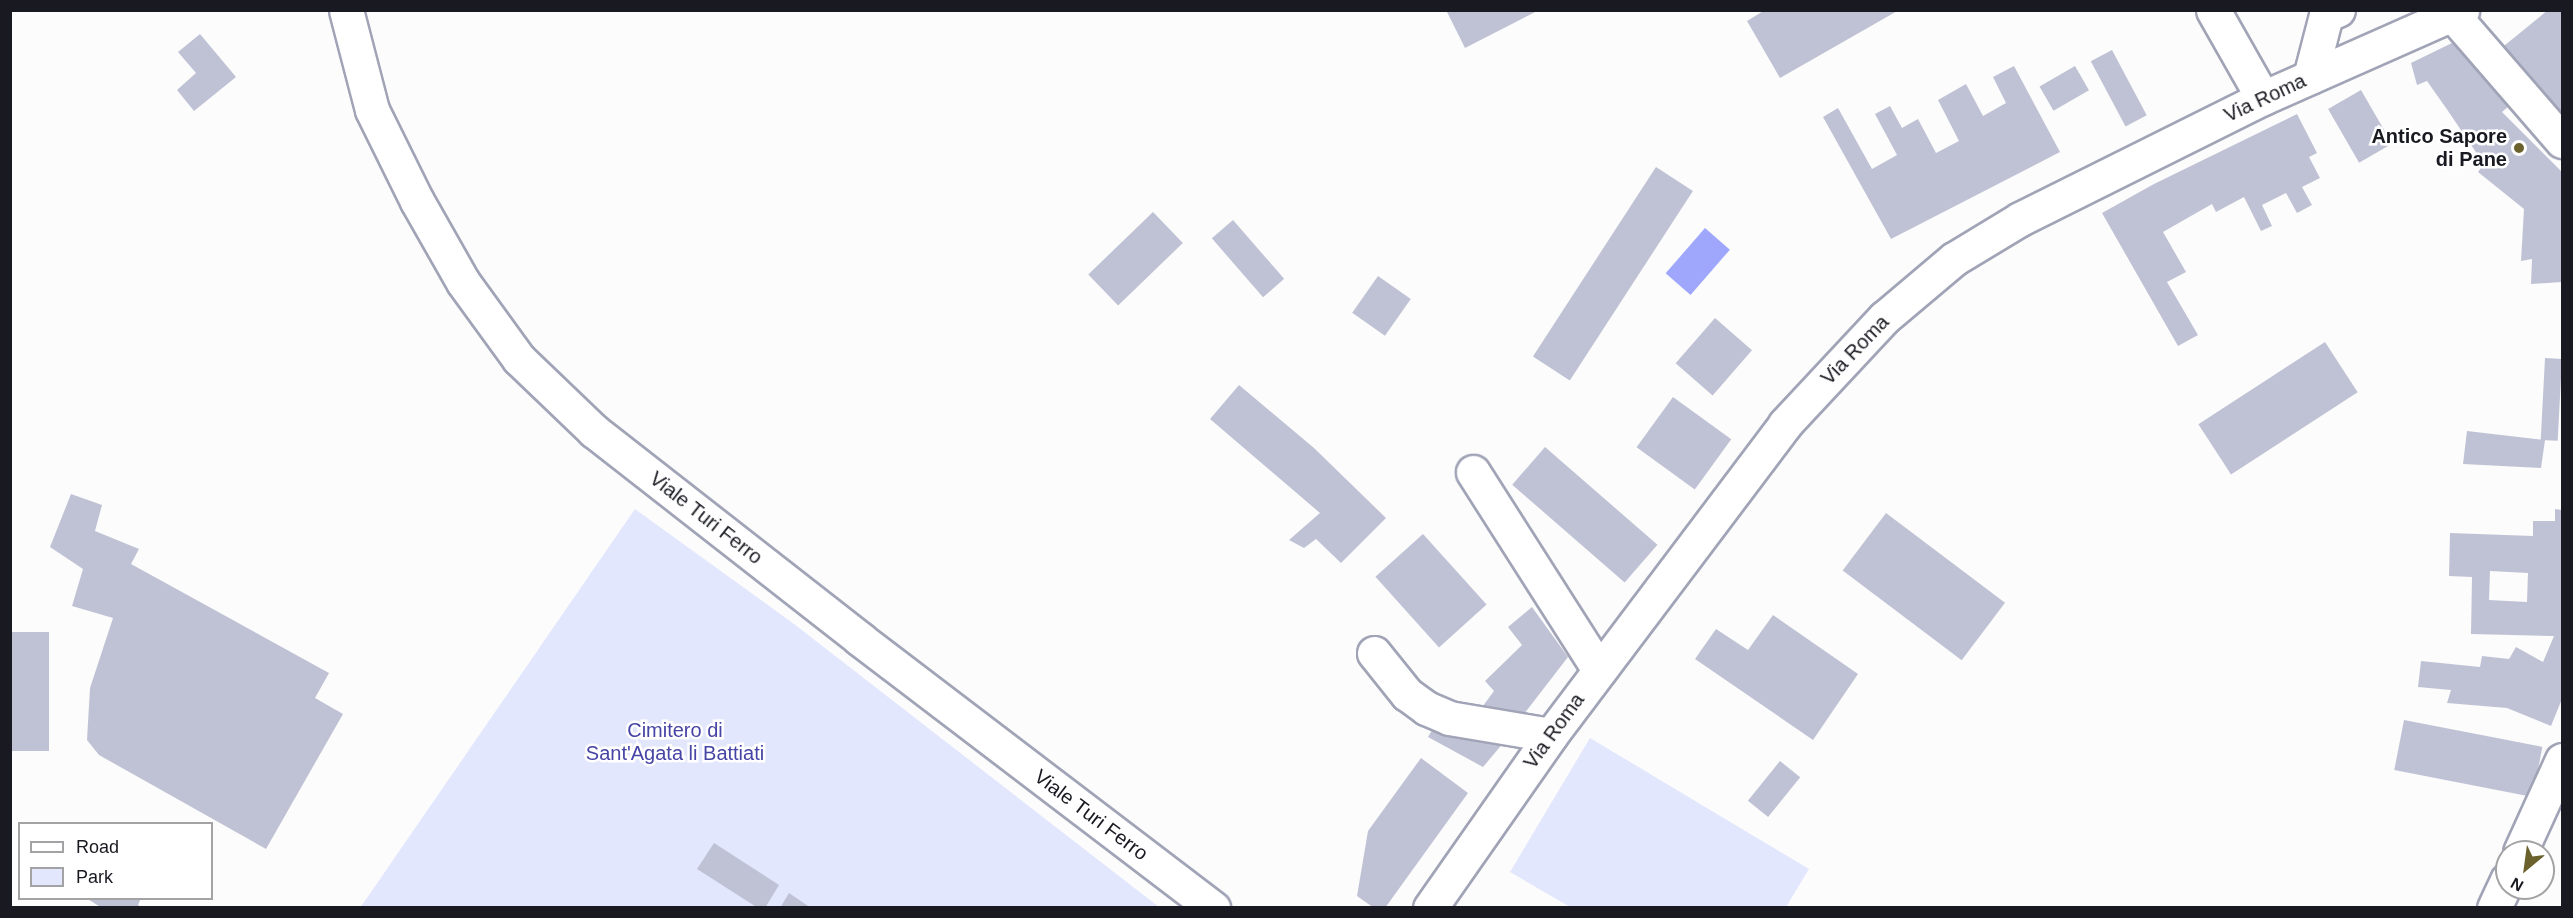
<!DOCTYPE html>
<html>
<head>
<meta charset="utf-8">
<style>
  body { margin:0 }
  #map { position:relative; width:2573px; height:918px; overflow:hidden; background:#fcfcfc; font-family:Arial,sans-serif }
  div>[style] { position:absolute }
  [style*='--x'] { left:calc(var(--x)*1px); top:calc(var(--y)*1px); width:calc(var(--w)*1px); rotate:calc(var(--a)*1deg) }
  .green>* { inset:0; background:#e3e7fd }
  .water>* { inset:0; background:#9fa7fc; transform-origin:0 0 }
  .building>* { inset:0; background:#bfc2d4; transform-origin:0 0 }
  .roads { filter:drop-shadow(2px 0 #a1a4b6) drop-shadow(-2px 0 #a1a4b6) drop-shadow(0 2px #a1a4b6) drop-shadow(0 -2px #a1a4b6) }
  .minor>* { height:33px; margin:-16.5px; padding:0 16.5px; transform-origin:16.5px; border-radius:16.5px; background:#fff }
  .major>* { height:33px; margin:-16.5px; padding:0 16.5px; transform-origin:16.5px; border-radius:16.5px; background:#fff }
  .dots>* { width:16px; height:16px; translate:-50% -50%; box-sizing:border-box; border:3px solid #fff; border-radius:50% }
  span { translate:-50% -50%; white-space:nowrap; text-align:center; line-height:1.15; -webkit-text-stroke:5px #fff; paint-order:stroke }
  .street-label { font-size:20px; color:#191a21 }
  .poi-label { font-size:20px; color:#191a21; font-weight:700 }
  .right { translate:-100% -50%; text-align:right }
  .park-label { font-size:20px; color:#4644a5 }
  .frame { position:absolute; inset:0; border:12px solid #191a21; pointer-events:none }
  .legend { position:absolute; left:18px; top:822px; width:195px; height:78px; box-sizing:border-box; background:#fff; border:2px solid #a3a3a6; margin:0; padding:8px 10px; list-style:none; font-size:18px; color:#191a21 }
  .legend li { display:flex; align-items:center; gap:12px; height:30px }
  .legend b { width:30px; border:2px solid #a3a3a6 }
  .north { position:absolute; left:2495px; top:840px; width:60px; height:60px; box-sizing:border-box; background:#fff; border:2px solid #a3a3a6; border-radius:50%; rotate:209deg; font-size:16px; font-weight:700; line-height:24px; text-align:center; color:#191a21 }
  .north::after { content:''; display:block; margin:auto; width:21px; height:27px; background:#6a612d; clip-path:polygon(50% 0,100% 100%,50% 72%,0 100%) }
</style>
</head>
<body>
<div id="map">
  <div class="green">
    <div style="clip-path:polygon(635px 509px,794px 624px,1159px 907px,360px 908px)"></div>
    <div style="clip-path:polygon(1590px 738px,1809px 869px,1786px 907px,1570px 907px,1510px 872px)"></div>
  </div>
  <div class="water">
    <div style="left:1705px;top:228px;width:33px;height:60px;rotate:41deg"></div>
  </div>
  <div class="building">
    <div style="clip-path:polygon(1446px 10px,1539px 10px,1465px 48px)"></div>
    <div style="clip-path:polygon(1765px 10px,1899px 10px,1780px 78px,1747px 21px)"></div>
    <div style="clip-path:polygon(2548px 10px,2562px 10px,2562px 114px,2556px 119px,2499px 50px)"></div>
    <div style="clip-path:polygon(200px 34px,236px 77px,194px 111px,177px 90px,196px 73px,178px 52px)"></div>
    <div style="clip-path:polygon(2456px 41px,2483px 78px,2509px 106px,2502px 112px,2562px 172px,2562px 282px,2531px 284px,2532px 259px,2521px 261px,2524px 209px,2478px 172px,2484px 164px,2446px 108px,2427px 81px,2417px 85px,2411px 63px)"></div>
    <div style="left:2112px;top:50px;width:74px;height:24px;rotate:62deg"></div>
    <div style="clip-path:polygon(2014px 66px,2060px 152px,1891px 239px,1823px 117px,1838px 108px,1872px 169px,1897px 155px,1875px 114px,1890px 106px,1902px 128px,1918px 119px,1936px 153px,1959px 141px,1938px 100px,1966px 84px,1983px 116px,2006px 103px,1993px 77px)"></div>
    <div style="left:2075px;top:66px;width:28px;height:41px;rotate:60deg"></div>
    <div style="left:2361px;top:90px;width:62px;height:38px;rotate:60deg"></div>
    <div style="clip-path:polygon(2297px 114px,2317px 153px,2309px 157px,2320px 178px,2302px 187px,2312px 205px,2297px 213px,2286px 193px,2262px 205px,2272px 226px,2261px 231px,2244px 197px,2216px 212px,2212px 204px,2163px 232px,2186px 272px,2167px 282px,2198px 335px,2178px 346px,2102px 213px,2154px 184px)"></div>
    <div style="left:1656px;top:167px;width:44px;height:226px;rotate:33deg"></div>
    <div style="left:1153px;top:212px;width:43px;height:90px;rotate:46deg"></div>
    <div style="left:1233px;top:220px;width:78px;height:28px;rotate:49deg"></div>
    <div style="left:1378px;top:276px;width:40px;height:45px;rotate:35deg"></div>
    <div style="left:1715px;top:318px;width:49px;height:60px;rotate:41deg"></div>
    <div style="left:2325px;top:342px;width:60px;height:151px;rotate:57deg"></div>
    <div style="left:2545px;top:358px;width:17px;height:82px;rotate:3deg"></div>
    <div style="clip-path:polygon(1239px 385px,1314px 448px,1386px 518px,1341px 563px,1316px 539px,1304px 548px,1289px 540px,1320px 513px,1210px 419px)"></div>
    <div style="left:1673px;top:397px;width:72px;height:62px;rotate:36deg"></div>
    <div style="clip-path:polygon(2467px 431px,2545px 440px,2541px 468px,2463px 464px)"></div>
    <div style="left:1545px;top:447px;width:149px;height:50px;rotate:41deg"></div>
    <div style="clip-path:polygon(71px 494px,102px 505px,95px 531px,139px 549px,131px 564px,329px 673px,315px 698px,343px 714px,266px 849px,99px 755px,87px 740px,90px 688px,113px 618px,72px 606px,83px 569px,50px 547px)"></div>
    <div style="clip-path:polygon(evenodd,2555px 509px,2562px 510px,2562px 699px,2551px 726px,2507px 708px,2447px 703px,2451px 690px,2418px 687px,2421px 661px,2480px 667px,2482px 656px,2509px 659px,2516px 647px,2543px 662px,2554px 636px,2471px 634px,2472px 577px,2449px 576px,2450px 533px,2533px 536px,2533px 521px,2555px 521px,2555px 509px,2490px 571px,2528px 573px,2527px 602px,2489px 600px,2490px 571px)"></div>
    <div style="left:1886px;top:513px;width:149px;height:72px;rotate:37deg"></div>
    <div style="left:1423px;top:534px;width:95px;height:64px;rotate:48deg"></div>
    <div style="clip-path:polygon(1532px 607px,1568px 657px,1524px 714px,1480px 710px,1494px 691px,1485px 681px,1522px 645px,1508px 627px)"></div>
    <div style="clip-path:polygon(1773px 615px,1858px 674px,1813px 740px,1695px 659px,1716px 629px,1748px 650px)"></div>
    <div style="left:10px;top:632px;width:39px;height:119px"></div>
    <div style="left:2404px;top:720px;width:141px;height:51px;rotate:11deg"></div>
    <div style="clip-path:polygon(1437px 722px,1510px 735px,1483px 767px,1428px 737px)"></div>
    <div style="clip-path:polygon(1421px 758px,1468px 793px,1385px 908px,1374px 908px,1357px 896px,1368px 831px)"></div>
    <div style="left:1780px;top:761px;width:26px;height:51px;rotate:39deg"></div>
    <div style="clip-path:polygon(714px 843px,779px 885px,765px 908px,758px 908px,697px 869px)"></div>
    <div style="clip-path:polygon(789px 893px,811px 908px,780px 908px)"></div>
    <div style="clip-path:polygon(86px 898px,141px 898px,138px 905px,143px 908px,102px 908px)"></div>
  </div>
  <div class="roads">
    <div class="minor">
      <div style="--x:2213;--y:10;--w:101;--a:60.4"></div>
      <div style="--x:2452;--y:14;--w:168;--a:49.1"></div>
      <div style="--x:2310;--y:77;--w:64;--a:-75.5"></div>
      <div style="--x:2326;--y:15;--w:13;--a:-23"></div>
      <div style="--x:1473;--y:472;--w:235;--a:57.5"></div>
      <div style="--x:1374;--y:653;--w:53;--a:51.2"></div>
      <div style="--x:1407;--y:694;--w:24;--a:36"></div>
      <div style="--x:1426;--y:708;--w:25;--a:23"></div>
      <div style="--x:1449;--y:718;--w:103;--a:9.5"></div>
      <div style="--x:2520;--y:852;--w:101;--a:-65.5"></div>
      <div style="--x:2494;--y:908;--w:31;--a:-65"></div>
    </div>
    <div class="major">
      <div style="--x:346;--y:10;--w:103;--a:75.4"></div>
      <div style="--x:372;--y:110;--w:102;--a:63.7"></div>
      <div style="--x:417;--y:201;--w:93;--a:60.4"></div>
      <div style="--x:463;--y:282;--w:95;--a:54"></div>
      <div style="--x:519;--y:359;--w:104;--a:43.8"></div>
      <div style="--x:594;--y:431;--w:338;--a:38"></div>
      <div style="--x:860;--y:639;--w:444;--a:37.3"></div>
      <div style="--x:1430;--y:908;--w:211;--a:-55"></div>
      <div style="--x:1551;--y:735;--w:389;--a:-53"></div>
      <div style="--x:1785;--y:424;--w:145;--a:-47"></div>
      <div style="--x:1884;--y:318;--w:92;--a:-40.1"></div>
      <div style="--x:1954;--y:259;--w:77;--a:-31.2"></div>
      <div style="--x:2020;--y:219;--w:271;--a:-26.5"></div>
      <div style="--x:2263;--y:98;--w:218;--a:-23.9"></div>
    </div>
  </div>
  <div class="dots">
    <div style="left:2519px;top:148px;background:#6a612d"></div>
  </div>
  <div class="street-label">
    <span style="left:2265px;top:98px;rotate:-25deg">Via Roma</span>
    <span style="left:1855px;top:350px;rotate:-46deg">Via Roma</span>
    <span style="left:706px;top:518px;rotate:38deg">Viale Turi Ferro</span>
    <span style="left:1554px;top:731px;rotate:-54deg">Via Roma</span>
    <span style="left:1091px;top:815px;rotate:37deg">Viale Turi Ferro</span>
  </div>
  <div class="poi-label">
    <span class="right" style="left:2507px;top:148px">Antico Sapore<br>di Pane</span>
  </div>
  <div class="park-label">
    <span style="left:675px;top:742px">Cimitero di<br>Sant'Agata li Battiati</span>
  </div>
  <div class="frame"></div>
  <ul class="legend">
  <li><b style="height:8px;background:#fff"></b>Road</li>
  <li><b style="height:16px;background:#e3e7fd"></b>Park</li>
  </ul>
  <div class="north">N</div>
</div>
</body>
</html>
